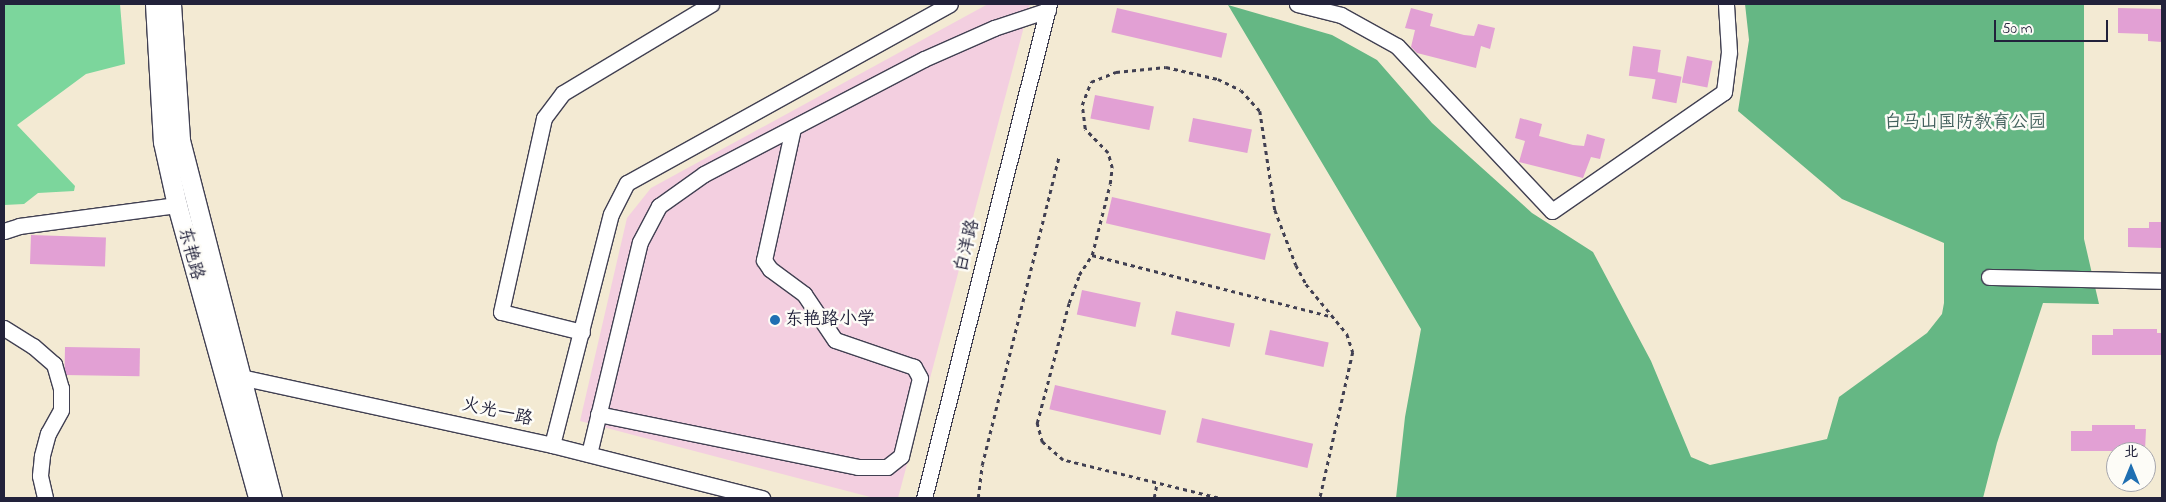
<!DOCTYPE html>
<html>
<head>
<meta charset="utf-8">
<style>
  body { margin:0 }
  #map { position:relative; width:2166px; height:502px; overflow:hidden; background:#f3ead3; font-family:"Indie Flower","LXGW WenKai TC",sans-serif }
  div>[style] { position:absolute }
  [style*='--x'] { left:calc(var(--x)*1px); top:calc(var(--y)*1px); width:calc(var(--w)*1px); rotate:calc(var(--a)*1deg) }
  .built>* { inset:0; background:#f3cfe0 }
  .green>* { inset:0; background:#7cd69c }
  .forest>* { inset:0; background:#65b784 }
  .building>* { inset:0; background:#e2a0d4; transform-origin:0 0 }
  .path>* { height:2.5px; margin-top:-1.25px; transform-origin:0; background:repeating-linear-gradient(90deg,#414052 0 4px,transparent 0 8px) }
  .roads { filter:drop-shadow(1px 0 #414052) drop-shadow(-1px 0 #414052) drop-shadow(0 1px #414052) drop-shadow(0 -1px #414052) }
  .minor>* { height:15px; margin:-7.5px; padding:0 7.5px; transform-origin:7.5px; border-radius:7.5px; background:#fff }
  .major>* { height:19px; margin:-9.5px; padding:0 9.5px; transform-origin:9.5px; border-radius:9.5px; background:#fff }
  .dots>* { width:14px; height:14px; translate:-50% -50%; box-sizing:border-box; border:2px solid #fdfcf7; border-radius:50% }
  span { translate:-50% -50%; white-space:nowrap; text-align:center; line-height:1.15; -webkit-text-stroke:5px #fdfcf7; paint-order:stroke }
  .park-label { font-size:18px; color:#42615d }
  .street-label { font-size:18px; color:#22223b }
  .poi-label { font-size:18px; color:#22223b }
  .left { translate:0 -50%; text-align:left }
  .frame { position:absolute; inset:0; border:5px solid #22223b; pointer-events:none }
  .north { position:absolute; left:2106px; top:442px; width:50px; height:50px; box-sizing:border-box; background:#fdfcf7; border:1px solid #a5a5ac; border-radius:50%; rotate:0deg; font-size:14px; font-weight:700; line-height:20px; text-align:center; color:#22223b }
  .north::after { content:''; display:block; margin:auto; width:18px; height:22px; background:#1f6fb2; clip-path:polygon(50% 0,100% 100%,50% 72%,0 100%) }
  .scale { position:absolute; left:1994px; top:20px; width:114px; height:22px; box-sizing:border-box; border:2px solid #22223b; border-top:0; padding-left:6px; font-size:15px; line-height:18px; white-space:nowrap; color:#22223b; -webkit-text-stroke:4px #fdfcf7; paint-order:stroke }
</style>
</head>
<body>
<div id="map">
  <div class="built">
    <div style="clip-path:polygon(988px 4px,1030px 4px,898px 498px,874px 498px,580px 421px,627px 218px,651px 188px)"></div>
  </div>
  <div class="green">
    <div style="clip-path:polygon(4px 4px,120px 4px,125px 64px,86px 74px,17px 125px,75px 186px,74px 191px,38px 193px,24px 204px,4px 205px)"></div>
  </div>
  <div class="forest">
    <div style="clip-path:polygon(1745px 4px,2084px 4px,2084px 239px,2099px 304px,2043px 303px,1997px 443px,1983px 498px,1396px 498px,1405px 417px,1421px 329px,1228px 5px,1332px 35px,1377px 60px,1432px 123px,1532px 213px,1593px 252px,1651px 361px,1691px 457px,1710px 465px,1827px 439px,1839px 397px,1927px 333px,1942px 314px,1944px 303px,1944px 243px,1842px 199px,1738px 111px,1749px 40px)"></div>
  </div>
  <div class="building">
    <div style="left:1117px;top:8px;width:113px;height:25px;rotate:13deg"></div>
    <div style="clip-path:polygon(1411px 8px,1433px 14px,1430px 26px,1464px 35px,1474px 36px,1478px 24px,1495px 28px,1490px 49px,1481px 46px,1476px 68px,1417px 53px,1411px 47px,1415px 30px,1405px 28px)"></div>
    <div style="clip-path:polygon(2118px 8px,2162px 9px,2162px 42px,2148px 41px,2148px 34px,2118px 33px)"></div>
    <div style="left:1633px;top:46px;width:28px;height:30px;rotate:8deg"></div>
    <div style="left:1687px;top:56px;width:26px;height:27px;rotate:11deg"></div>
    <div style="left:1657px;top:72px;width:25px;height:27px;rotate:11deg"></div>
    <div style="left:1095px;top:95px;width:60px;height:24px;rotate:11deg"></div>
    <div style="left:1193px;top:118px;width:60px;height:24px;rotate:11deg"></div>
    <div style="clip-path:polygon(1520px 118px,1542px 124px,1539px 136px,1573px 145px,1584px 146px,1587px 134px,1605px 139px,1600px 159px,1591px 157px,1583px 178px,1519px 162px,1525px 141px,1515px 138px)"></div>
    <div style="left:1112px;top:197px;width:163px;height:27px;rotate:13deg"></div>
    <div style="clip-path:polygon(2149px 222px,2162px 222px,2162px 248px,2128px 247px,2128px 228px,2149px 228px)"></div>
    <div style="left:31px;top:235px;width:75px;height:29px;rotate:2deg"></div>
    <div style="left:1082px;top:290px;width:60px;height:25px;rotate:12deg"></div>
    <div style="left:1176px;top:311px;width:60px;height:24px;rotate:12deg"></div>
    <div style="clip-path:polygon(2113px 329px,2157px 329px,2157px 333px,2162px 333px,2162px 355px,2092px 355px,2092px 335px,2113px 335px)"></div>
    <div style="left:1270px;top:330px;width:60px;height:25px;rotate:12deg"></div>
    <div style="left:65px;top:347px;width:75px;height:28px;rotate:1deg"></div>
    <div style="left:1055px;top:385px;width:114px;height:25px;rotate:13deg"></div>
    <div style="left:1202px;top:418px;width:114px;height:25px;rotate:13deg"></div>
    <div style="clip-path:polygon(2092px 425px,2135px 425px,2135px 429px,2146px 429px,2145px 451px,2071px 451px,2071px 431px,2092px 431px)"></div>
  </div>
  <div class="path">
    <div style="--x:1092;--y:255;--w:249;--a:14.4"></div>
    <div style="--x:978;--y:498;--w:33;--a:-83"></div>
    <div style="--x:982;--y:465;--w:318;--a:-76"></div>
    <div style="--x:1154;--y:498;--w:15;--a:-79"></div>
    <div style="--x:1218;--y:498;--w:160;--a:-166.2"></div>
    <div style="--x:1063;--y:460;--w:28;--a:-139"></div>
    <div style="--x:1042;--y:442;--w:20;--a:-105"></div>
    <div style="--x:1037;--y:423;--w:124;--a:-75.1"></div>
    <div style="--x:1069;--y:303;--w:30;--a:-70"></div>
    <div style="--x:1079;--y:275;--w:24;--a:-57"></div>
    <div style="--x:1092;--y:255;--w:73;--a:-75.8"></div>
    <div style="--x:1110;--y:184;--w:16;--a:-83"></div>
    <div style="--x:1112;--y:168;--w:16;--a:-105"></div>
    <div style="--x:1108;--y:153;--w:33;--a:-134"></div>
    <div style="--x:1085;--y:129;--w:24;--a:-97"></div>
    <div style="--x:1082;--y:105;--w:25;--a:-69"></div>
    <div style="--x:1091;--y:82;--w:27;--a:-22"></div>
    <div style="--x:1116;--y:72;--w:50;--a:-5.7"></div>
    <div style="--x:1166;--y:67;--w:53;--a:13"></div>
    <div style="--x:1218;--y:79;--w:25;--a:26"></div>
    <div style="--x:1241;--y:90;--w:28;--a:48"></div>
    <div style="--x:1260;--y:111;--w:100;--a:81.4"></div>
    <div style="--x:1275;--y:210;--w:59;--a:69.1"></div>
    <div style="--x:1296;--y:265;--w:21;--a:62"></div>
    <div style="--x:1306;--y:284;--w:65;--a:50.6"></div>
    <div style="--x:1347;--y:334;--w:19;--a:72"></div>
    <div style="--x:1353;--y:352;--w:150;--a:102.7"></div>
  </div>
  <div class="roads">
    <div class="minor">
      <div style="--x:1297;--y:4;--w:45;--a:14"></div>
      <div style="--x:1341;--y:15;--w:64;--a:29"></div>
      <div style="--x:1397;--y:46;--w:226;--a:46.8"></div>
      <div style="--x:1552;--y:211;--w:209;--a:-34.7"></div>
      <div style="--x:1724;--y:92;--w:40;--a:-82.9"></div>
      <div style="--x:1729;--y:52;--w:48;--a:-93.6"></div>
      <div style="--x:4;--y:231;--w:16;--a:-18"></div>
      <div style="--x:19;--y:226;--w:159;--a:-7.6"></div>
      <div style="--x:1989;--y:277;--w:173;--a:1.3"></div>
      <div style="--x:4;--y:328;--w:34;--a:32"></div>
      <div style="--x:33;--y:346;--w:28;--a:41"></div>
      <div style="--x:54;--y:364;--w:25;--a:74"></div>
      <div style="--x:61;--y:388;--w:22;--a:90"></div>
      <div style="--x:61;--y:410;--w:26;--a:119"></div>
      <div style="--x:48;--y:433;--w:24;--a:105"></div>
      <div style="--x:42;--y:456;--w:20;--a:96"></div>
      <div style="--x:40;--y:476;--w:23;--a:77"></div>
      <div style="--x:582;--y:332;--w:83;--a:-166.1"></div>
      <div style="--x:501;--y:312;--w:199;--a:-77.5"></div>
      <div style="--x:544;--y:118;--w:31;--a:-53"></div>
      <div style="--x:563;--y:93;--w:173;--a:-31"></div>
      <div style="--x:231;--y:375;--w:329;--a:12.3"></div>
      <div style="--x:552;--y:445;--w:217;--a:14.2"></div>
      <div style="--x:598;--y:414;--w:265;--a:11.5"></div>
      <div style="--x:858;--y:467;--w:29;--a:0"></div>
      <div style="--x:887;--y:467;--w:18;--a:-38"></div>
      <div style="--x:901;--y:456;--w:80;--a:-76.3"></div>
      <div style="--x:920;--y:378;--w:13;--a:-119"></div>
      <div style="--x:914;--y:367;--w:83;--a:-161.1"></div>
      <div style="--x:835;--y:340;--w:55;--a:-124"></div>
      <div style="--x:804;--y:294;--w:42;--a:-143.7"></div>
      <div style="--x:770;--y:269;--w:11;--a:-124"></div>
      <div style="--x:764;--y:260;--w:135;--a:-77.6"></div>
      <div style="--x:552;--y:445;--w:238;--a:-75.7"></div>
      <div style="--x:611;--y:214;--w:35;--a:-63"></div>
      <div style="--x:627;--y:183;--w:369;--a:-29"></div>
      <div style="--x:589;--y:454;--w:218;--a:-76.5"></div>
      <div style="--x:640;--y:242;--w:41;--a:-62.2"></div>
      <div style="--x:659;--y:206;--w:55;--a:-35.4"></div>
      <div style="--x:704;--y:174;--w:248;--a:-27.6"></div>
      <div style="--x:924;--y:59;--w:77;--a:-23.9"></div>
      <div style="--x:994;--y:28;--w:57;--a:-18.4"></div>
      <div style="--x:924;--y:498;--w:510;--a:-75.8"></div>
    </div>
    <div class="major">
      <div style="--x:155;--y:4;--w:138;--a:86.7"></div>
      <div style="--x:163;--y:142;--w:65;--a:77.5"></div>
      <div style="--x:177;--y:205;--w:304;--a:74.5"></div>
      <div style="--x:171;--y:4;--w:136;--a:86.2"></div>
      <div style="--x:180;--y:140;--w:370;--a:75.6"></div>
    </div>
  </div>
  <div class="dots">
    <div style="left:775px;top:320px;background:#1f6fb2"></div>
  </div>
  <div class="park-label">
    <span style="left:1965px;top:123px">白马山国防教育公园</span>
  </div>
  <div class="street-label">
    <span style="left:968px;top:246px;rotate:-76deg">白洋路</span>
    <span style="left:190px;top:254px;rotate:75deg">东艳路</span>
    <span style="left:497px;top:413px;rotate:13deg">火光一路</span>
  </div>
  <div class="poi-label">
    <span class="left" style="left:785px;top:320px">东艳路小学</span>
  </div>
  <div class="frame"></div>
  <div class="north">北</div>
  <div class="scale">50 m</div>
</div>
</body>
</html>
